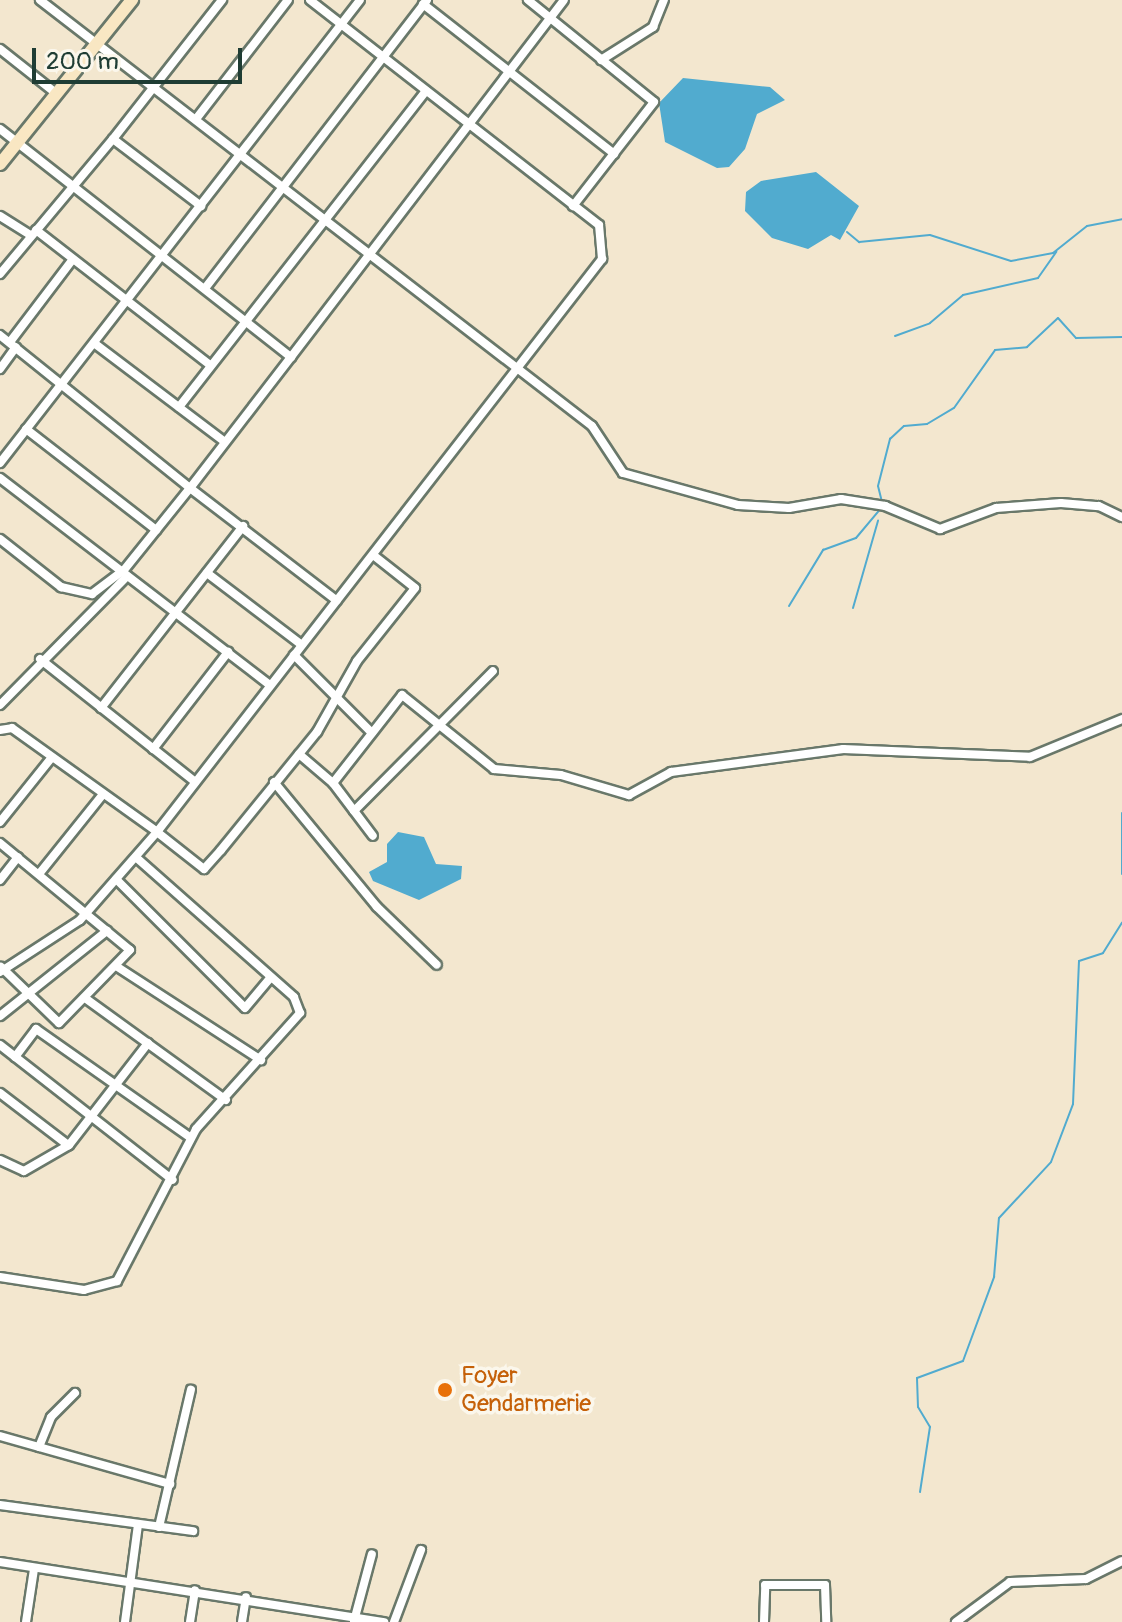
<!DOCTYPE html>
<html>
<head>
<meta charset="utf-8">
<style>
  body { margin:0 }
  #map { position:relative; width:1122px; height:1622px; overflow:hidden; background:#f3e7cf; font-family:Pangolin,sans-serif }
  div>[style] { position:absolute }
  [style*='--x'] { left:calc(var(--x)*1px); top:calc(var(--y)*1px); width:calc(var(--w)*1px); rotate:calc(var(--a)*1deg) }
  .water>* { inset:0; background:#51abcf }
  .stream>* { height:2px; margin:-1px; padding:0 1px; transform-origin:1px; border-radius:1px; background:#51abcf }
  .roads { filter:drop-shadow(2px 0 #69786a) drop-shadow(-2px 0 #69786a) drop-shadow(0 2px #69786a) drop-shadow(0 -2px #69786a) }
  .street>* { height:8px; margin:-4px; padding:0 4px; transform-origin:4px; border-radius:4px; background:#fff }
  .secondary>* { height:12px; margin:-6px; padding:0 6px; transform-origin:6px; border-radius:6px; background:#f9e7c3 }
  .dots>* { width:22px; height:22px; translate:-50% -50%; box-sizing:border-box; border:4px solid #fbf7ec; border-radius:50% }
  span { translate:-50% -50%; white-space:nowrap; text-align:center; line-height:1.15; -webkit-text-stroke:7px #fbf7ec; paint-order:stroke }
  .food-label { font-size:24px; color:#c56008 }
  .left { translate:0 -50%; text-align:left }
  .scale { position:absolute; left:32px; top:48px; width:210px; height:36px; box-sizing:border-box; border:4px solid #1f3d34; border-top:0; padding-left:10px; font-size:24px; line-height:28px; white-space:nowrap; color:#1f3d34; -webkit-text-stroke:6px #fbf7ec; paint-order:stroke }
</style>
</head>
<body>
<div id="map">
  <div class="water">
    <div style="clip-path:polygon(683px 78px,770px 87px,785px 100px,757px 114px,745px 149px,729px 167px,717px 168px,665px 142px,659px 103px)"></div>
    <div style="clip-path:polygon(816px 172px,859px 206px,840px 240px,831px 235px,808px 249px,772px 238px,745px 211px,746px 192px,761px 181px)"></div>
    <div style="clip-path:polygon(398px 832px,424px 837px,436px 864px,462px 866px,461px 879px,419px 900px,373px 881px,369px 872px,387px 862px,387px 844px)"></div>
  </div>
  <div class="stream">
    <div style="--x:847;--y:232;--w:16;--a:40"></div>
    <div style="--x:859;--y:242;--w:71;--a:-5.6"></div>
    <div style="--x:930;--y:235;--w:85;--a:17.8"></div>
    <div style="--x:1011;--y:261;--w:43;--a:-10.8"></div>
    <div style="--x:1053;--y:253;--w:43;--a:-38.5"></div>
    <div style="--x:1087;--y:226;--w:36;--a:-11"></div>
    <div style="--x:895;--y:336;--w:37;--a:-20"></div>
    <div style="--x:930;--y:323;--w:43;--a:-40.3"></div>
    <div style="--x:963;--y:295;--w:77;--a:-12.8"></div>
    <div style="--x:1038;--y:278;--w:32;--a:-55"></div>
    <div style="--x:882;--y:502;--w:16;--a:-104"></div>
    <div style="--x:878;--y:486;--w:49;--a:-75.7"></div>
    <div style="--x:890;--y:439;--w:19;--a:-43"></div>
    <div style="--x:904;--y:426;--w:23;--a:-5"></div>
    <div style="--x:927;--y:424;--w:31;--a:-31"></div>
    <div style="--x:954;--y:408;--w:71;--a:-54.7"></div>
    <div style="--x:995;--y:350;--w:32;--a:-5"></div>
    <div style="--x:1027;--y:347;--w:42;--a:-43.1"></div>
    <div style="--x:1058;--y:318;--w:27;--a:48"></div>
    <div style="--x:1076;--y:338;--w:46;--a:-1.2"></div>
    <div style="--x:789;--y:606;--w:66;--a:-58.7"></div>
    <div style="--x:823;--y:550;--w:35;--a:-20"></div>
    <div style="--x:856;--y:538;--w:39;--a:-50"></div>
    <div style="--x:853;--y:608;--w:91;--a:-74"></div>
    <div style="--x:1122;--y:813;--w:61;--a:90"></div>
    <div style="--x:920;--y:1492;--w:66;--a:-81.3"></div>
    <div style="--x:930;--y:1427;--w:23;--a:-121"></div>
    <div style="--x:918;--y:1407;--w:29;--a:-92"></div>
    <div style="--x:917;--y:1378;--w:49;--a:-20.3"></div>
    <div style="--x:963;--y:1361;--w:90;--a:-69.7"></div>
    <div style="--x:994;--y:1277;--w:59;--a:-85.2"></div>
    <div style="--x:999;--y:1218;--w:76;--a:-47.1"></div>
    <div style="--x:1051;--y:1162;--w:62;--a:-69.2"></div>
    <div style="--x:1073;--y:1104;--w:143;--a:-87.6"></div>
    <div style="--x:1079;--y:961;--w:25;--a:-18"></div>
    <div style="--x:1103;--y:953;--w:36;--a:-58"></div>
  </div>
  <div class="roads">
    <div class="street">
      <div style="--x:40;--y:0;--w:697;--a:37.66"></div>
      <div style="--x:592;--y:426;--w:56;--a:56.6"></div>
      <div style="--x:623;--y:473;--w:119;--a:15.5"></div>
      <div style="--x:738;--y:505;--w:51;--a:3.4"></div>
      <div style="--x:789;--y:508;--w:53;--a:-9.8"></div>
      <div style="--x:841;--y:499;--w:45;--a:9"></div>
      <div style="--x:885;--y:506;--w:60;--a:22.7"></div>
      <div style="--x:940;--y:529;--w:60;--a:-20.6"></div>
      <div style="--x:996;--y:508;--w:65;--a:-4.4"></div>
      <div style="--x:1061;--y:503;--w:38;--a:5"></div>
      <div style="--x:1099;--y:506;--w:25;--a:26"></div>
      <div style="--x:528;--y:0;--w:162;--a:39"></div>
      <div style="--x:654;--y:102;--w:132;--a:127.9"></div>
      <div style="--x:423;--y:4;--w:243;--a:38.1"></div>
      <div style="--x:0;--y:49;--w:73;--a:38.3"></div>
      <div style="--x:601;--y:60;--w:62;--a:-32.4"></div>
      <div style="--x:653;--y:27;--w:29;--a:-68"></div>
      <div style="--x:196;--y:119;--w:150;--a:-52.3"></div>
      <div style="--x:0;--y:129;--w:370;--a:38.1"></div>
      <div style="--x:291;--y:357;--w:165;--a:127.6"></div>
      <div style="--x:190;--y:488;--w:244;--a:-141.2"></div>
      <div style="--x:113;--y:139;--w:177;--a:-51.9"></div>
      <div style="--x:0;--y:216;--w:36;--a:32"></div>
      <div style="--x:36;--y:230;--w:220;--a:37.8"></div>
      <div style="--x:0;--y:274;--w:176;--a:-50.1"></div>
      <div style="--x:113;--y:139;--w:111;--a:37.3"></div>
      <div style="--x:206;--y:287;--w:362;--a:-52.4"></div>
      <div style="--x:10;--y:342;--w:104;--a:-52.8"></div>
      <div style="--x:94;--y:343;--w:164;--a:37.1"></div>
      <div style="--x:291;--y:357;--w:449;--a:-52.6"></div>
      <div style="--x:0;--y:369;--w:27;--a:-54"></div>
      <div style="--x:179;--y:407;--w:401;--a:-52"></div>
      <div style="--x:26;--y:429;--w:165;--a:37.8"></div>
      <div style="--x:0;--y:463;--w:586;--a:-52.13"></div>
      <div style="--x:0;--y:478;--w:340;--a:37.5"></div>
      <div style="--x:0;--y:539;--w:78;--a:38.2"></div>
      <div style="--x:61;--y:587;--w:32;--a:13"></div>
      <div style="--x:92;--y:594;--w:40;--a:-37"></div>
      <div style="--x:124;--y:570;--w:105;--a:-51.2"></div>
      <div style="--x:190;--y:488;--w:185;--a:37.5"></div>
      <div style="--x:207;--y:573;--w:119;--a:37.2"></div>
      <div style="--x:294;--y:655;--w:110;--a:45"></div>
      <div style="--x:40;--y:659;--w:198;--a:38.4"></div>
      <div style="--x:0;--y:705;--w:181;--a:-45.4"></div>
      <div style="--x:101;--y:708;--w:231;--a:-52"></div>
      <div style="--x:0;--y:730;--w:12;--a:-9"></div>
      <div style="--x:12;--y:728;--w:178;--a:35.6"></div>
      <div style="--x:157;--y:832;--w:726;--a:-52.17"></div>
      <div style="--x:602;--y:259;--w:34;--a:-95"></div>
      <div style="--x:599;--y:225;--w:366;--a:-142.1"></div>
      <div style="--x:153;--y:749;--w:123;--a:-52.3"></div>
      <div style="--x:299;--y:754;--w:45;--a:40.5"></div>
      <div style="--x:333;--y:783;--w:66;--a:53"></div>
      <div style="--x:274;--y:782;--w:162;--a:50.5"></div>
      <div style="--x:377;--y:907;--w:83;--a:44"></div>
      <div style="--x:333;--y:783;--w:112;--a:-51.9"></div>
      <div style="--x:402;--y:695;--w:118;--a:38.8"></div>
      <div style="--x:494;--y:769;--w:67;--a:5.1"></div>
      <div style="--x:561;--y:775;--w:71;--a:16.4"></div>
      <div style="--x:629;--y:795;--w:48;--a:-28.7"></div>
      <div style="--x:671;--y:772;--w:174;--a:-7.6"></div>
      <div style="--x:843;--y:749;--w:187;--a:2.4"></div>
      <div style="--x:1030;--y:757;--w:100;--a:-22.4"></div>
      <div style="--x:354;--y:811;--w:197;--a:-45.2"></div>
      <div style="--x:0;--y:822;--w:83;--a:-51.3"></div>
      <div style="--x:0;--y:843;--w:168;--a:39.5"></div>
      <div style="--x:130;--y:950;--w:102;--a:134.2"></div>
      <div style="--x:59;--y:1023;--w:81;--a:-136"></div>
      <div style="--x:39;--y:874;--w:102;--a:-51.3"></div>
      <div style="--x:116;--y:879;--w:182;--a:45"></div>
      <div style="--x:245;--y:1008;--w:40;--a:-50"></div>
      <div style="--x:0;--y:880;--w:29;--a:-52"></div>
      <div style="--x:116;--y:966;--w:173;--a:33"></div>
      <div style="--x:0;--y:972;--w:95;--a:-33"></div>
      <div style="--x:80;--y:920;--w:117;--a:-48.8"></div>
      <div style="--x:157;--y:832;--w:60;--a:38.2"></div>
      <div style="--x:204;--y:869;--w:25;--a:-48"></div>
      <div style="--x:221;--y:850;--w:152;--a:-50.9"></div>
      <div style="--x:317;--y:732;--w:81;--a:-60.6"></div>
      <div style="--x:357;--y:661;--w:93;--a:-51.5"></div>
      <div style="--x:415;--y:588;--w:53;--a:-141.8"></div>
      <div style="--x:85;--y:998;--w:174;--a:35.9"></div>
      <div style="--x:0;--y:1016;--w:137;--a:-38.5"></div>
      <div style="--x:0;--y:1045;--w:219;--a:38"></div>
      <div style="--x:15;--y:1057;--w:35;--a:-53"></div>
      <div style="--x:36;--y:1029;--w:189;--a:35.1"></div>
      <div style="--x:0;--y:1093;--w:86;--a:37.4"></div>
      <div style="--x:0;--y:1160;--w:26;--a:25"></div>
      <div style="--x:24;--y:1171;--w:52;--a:-30"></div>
      <div style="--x:69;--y:1145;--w:129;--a:-52.2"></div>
      <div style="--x:0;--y:1277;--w:85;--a:8.8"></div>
      <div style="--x:84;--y:1290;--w:34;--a:-15"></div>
      <div style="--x:117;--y:1281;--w:171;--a:-62.5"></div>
      <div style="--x:196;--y:1129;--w:156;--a:-48.1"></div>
      <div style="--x:300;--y:1013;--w:17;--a:-111"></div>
      <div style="--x:294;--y:997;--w:211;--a:-138.5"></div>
      <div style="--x:0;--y:1436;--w:177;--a:15.8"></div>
      <div style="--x:39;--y:1447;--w:32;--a:-68"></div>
      <div style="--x:51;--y:1417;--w:34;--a:-45"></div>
      <div style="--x:0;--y:1505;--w:195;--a:7.7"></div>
      <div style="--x:159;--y:1527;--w:141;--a:-76.9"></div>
      <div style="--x:0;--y:1562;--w:389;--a:8.9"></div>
      <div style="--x:354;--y:1621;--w:69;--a:-75"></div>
      <div style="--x:26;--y:1622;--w:54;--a:-81.4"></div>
      <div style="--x:125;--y:1622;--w:98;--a:-82.4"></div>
      <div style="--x:190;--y:1622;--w:32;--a:-81"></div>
      <div style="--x:242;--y:1622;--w:25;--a:-81"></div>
      <div style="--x:394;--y:1622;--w:77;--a:-69.4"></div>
      <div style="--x:764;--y:1622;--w:37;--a:-88"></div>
      <div style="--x:765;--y:1585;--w:60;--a:0"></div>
      <div style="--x:825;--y:1585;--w:37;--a:88"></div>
      <div style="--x:956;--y:1622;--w:67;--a:-36.5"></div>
      <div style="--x:1010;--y:1582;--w:76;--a:-2.3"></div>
      <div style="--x:1086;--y:1579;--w:40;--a:-26.6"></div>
    </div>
    <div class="secondary">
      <div style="--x:0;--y:164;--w:211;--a:-51.2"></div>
    </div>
  </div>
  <div class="dots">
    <div style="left:445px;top:1390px;background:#e8710a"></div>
  </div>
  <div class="food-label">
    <span class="left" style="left:461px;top:1390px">Foyer<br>Gendarmerie</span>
  </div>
  <div class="scale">200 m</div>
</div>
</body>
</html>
